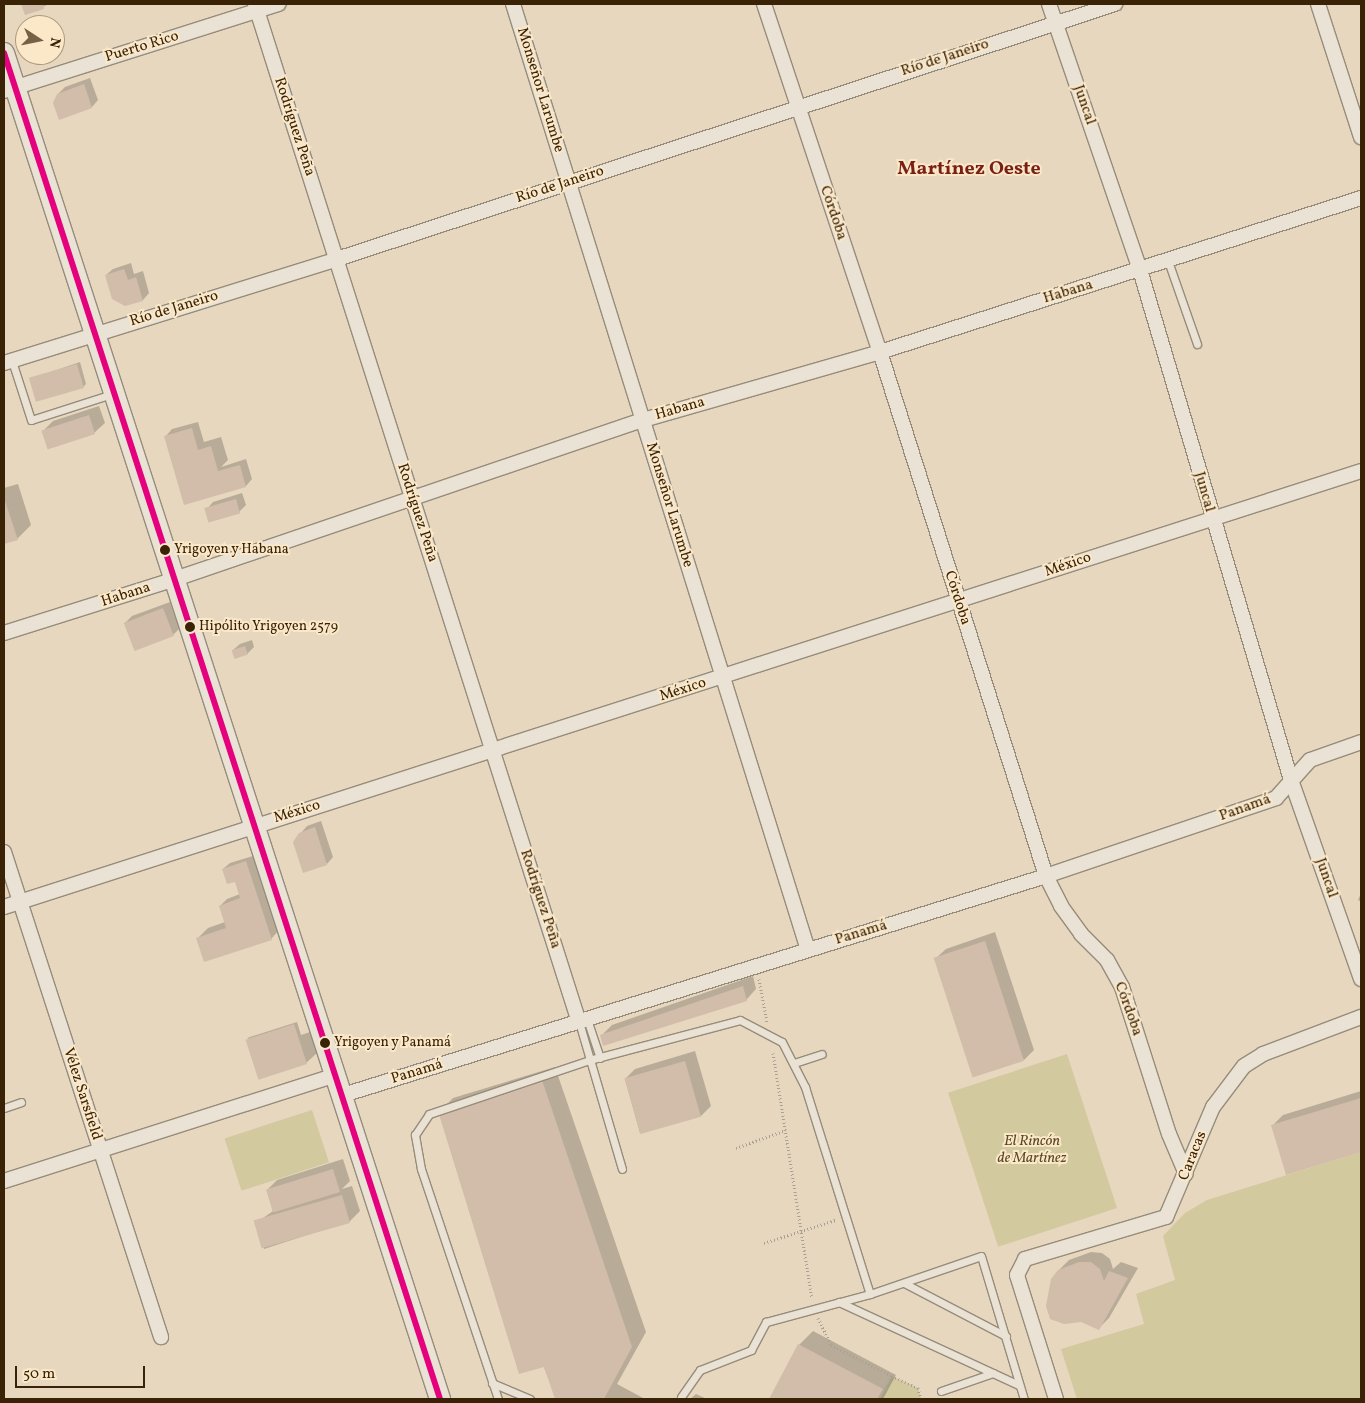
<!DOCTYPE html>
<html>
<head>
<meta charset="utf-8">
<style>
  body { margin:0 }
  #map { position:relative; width:1365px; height:1403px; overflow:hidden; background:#e6d7be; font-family:Vollkorn,serif }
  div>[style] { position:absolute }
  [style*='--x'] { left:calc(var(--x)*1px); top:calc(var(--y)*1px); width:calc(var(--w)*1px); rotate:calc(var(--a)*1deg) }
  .green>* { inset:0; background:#d3c99f; transform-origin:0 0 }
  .shadow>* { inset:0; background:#0003 }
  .building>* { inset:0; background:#d2bcaa; transform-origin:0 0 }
  .path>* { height:3px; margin-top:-1.5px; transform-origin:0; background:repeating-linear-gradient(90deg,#a8a093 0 1px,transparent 0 3.5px) }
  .roads { filter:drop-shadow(1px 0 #978c7a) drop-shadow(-1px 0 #978c7a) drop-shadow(0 1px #978c7a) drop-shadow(0 -1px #978c7a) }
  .lane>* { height:7px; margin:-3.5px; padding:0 3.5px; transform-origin:3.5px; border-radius:3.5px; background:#e9e2d5 }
  .street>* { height:14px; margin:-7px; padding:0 7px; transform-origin:7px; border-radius:7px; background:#e9e2d5 }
  .secondary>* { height:20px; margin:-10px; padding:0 10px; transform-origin:10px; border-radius:10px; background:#e9e2d5 }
  .bus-1>* { height:6px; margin:-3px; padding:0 3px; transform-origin:3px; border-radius:3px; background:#e5007d }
  .dots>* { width:14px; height:14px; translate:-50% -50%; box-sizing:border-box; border:2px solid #fae8c9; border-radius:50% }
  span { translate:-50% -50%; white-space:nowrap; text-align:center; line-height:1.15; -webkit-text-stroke:4px #fae8c9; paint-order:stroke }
  .bus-label { font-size:14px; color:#3a2206 }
  .left { translate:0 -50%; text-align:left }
  .street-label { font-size:15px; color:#3a2206 }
  .park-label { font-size:15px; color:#5c4926; font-style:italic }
  .district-label { font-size:20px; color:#7a1f14; font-weight:700 }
  .frame { position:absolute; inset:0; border:5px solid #3a2206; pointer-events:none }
  .north { position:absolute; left:15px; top:15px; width:50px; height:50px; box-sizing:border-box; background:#fae8c9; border:1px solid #ad997b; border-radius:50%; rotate:101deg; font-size:14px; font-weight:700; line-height:20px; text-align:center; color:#3a2206 }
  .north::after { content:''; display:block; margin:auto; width:18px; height:22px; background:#766146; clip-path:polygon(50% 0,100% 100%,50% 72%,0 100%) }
  .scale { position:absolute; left:15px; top:1366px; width:130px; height:22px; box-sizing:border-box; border:2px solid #3a2206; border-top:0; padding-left:6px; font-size:15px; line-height:18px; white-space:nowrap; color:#3a2206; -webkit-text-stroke:4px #fae8c9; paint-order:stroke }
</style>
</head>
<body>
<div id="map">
  <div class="green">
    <div style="left:1067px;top:1054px;width:162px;height:125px;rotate:72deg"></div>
    <div style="left:312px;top:1110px;width:55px;height:92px;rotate:72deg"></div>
    <div style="clip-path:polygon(1361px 1152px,1361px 1399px,1077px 1399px,1061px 1349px,1144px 1324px,1136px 1294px,1175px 1280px,1163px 1236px,1185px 1213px,1207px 1200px)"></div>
    <div style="clip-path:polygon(892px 1376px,918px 1388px,921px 1399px,880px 1399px)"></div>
  </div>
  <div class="shadow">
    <div style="clip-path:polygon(23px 4px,46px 4px,47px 5px,26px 14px)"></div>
    <div style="clip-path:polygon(90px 78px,98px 100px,92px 107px,58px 94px,65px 87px)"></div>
    <div style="clip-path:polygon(131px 263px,134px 274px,143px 271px,149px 293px,143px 300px,106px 275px,113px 269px)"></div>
    <div style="clip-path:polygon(80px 362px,86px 384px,83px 387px,30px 379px)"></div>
    <div style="clip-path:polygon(99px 406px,105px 423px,94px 433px,43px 431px,53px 421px)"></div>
    <div style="clip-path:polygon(198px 422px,204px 442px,221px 437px,228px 460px,221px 467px,246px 459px,252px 479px,246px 486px,185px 504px,166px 436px,172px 429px)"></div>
    <div style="clip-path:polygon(18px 484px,31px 525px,17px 539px,4px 543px,4px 488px)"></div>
    <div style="clip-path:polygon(242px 493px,246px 505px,239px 512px,207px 509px,213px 502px)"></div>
    <div style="clip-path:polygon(170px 602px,179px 629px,173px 635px,125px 623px,132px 616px)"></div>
    <div style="clip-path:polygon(252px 640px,254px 647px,247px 654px,233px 650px,240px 644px)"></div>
    <div style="clip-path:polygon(321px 821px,333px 857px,327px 864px,300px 834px,307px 826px)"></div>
    <div style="clip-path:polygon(253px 856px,270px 908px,274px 906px,281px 928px,271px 939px,198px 938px,208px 928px,225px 922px,220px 906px,227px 899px,240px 894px,236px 880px,223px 869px,230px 863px)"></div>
    <div style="clip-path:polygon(1361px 893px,1361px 902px,1358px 900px)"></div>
    <div style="clip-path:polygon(995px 932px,1034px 1050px,1024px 1060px,935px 959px,946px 949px)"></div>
    <div style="clip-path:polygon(753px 976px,756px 989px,746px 1000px,602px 1035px,612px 1025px)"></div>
    <div style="clip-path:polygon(297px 1022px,301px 1035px,310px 1032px,317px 1053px,306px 1063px,247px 1038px)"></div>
    <div style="clip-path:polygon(695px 1051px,711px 1106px,701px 1116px,640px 1133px,625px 1079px,635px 1069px)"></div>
    <div style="clip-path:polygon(555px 1067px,646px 1332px,617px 1384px,645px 1399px,557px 1399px,439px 1112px,453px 1098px)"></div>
    <div style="clip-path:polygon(1361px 1091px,1361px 1150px,1287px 1174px,1273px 1125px,1283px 1115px)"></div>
    <div style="clip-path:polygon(343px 1159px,350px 1181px,342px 1189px,352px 1186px,360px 1211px,350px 1221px,264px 1249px,256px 1223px,273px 1211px,267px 1190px,277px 1180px)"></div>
    <div style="clip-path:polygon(1091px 1252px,1102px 1253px,1110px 1259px,1113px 1269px,1121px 1262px,1138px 1268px,1109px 1318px,1099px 1328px,1059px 1270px,1069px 1260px)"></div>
    <div style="clip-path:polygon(813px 1331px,896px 1375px,883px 1399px,771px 1399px,799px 1345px)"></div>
    <div style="clip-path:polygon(696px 1394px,707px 1399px,690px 1399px)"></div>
  </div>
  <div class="building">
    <div style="clip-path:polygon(21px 4px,43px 4px,44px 9px,25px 15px)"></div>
    <div style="clip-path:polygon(84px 84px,92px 108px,59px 120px,53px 103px,57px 94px)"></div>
    <div style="clip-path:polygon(124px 269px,128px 280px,136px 277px,143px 301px,125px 306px,112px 299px,105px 275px)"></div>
    <div style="left:77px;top:364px;width:25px;height:50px;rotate:74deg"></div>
    <div style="left:89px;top:415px;width:20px;height:50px;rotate:72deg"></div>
    <div style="clip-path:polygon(192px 428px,198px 450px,211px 446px,218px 471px,240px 465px,246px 487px,184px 505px,164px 436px)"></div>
    <div style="clip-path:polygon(4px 498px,18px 540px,4px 544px)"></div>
    <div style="left:236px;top:499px;width:15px;height:33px;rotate:74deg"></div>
    <div style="left:163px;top:608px;width:30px;height:42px;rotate:69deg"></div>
    <div style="left:245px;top:646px;width:9px;height:14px;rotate:72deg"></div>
    <div style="clip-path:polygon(315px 827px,327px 865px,303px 873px,293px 842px,299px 833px)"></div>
    <div style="clip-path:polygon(246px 861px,272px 940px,204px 962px,196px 938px,226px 928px,219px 906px,240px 898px,235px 882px,227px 884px,222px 869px)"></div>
    <div style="left:985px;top:941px;width:126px;height:54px;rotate:72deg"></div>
    <div style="clip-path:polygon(743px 986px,747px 1001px,603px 1046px,600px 1035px)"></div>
    <div style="left:294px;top:1024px;width:42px;height:51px;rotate:72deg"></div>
    <div style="left:685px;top:1061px;width:58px;height:63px;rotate:74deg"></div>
    <div style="clip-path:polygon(542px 1080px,632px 1347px,604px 1399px,555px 1399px,544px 1367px,519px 1374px,438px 1111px)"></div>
    <div style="clip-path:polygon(1361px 1098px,1361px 1152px,1286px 1175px,1271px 1125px)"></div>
    <div style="left:333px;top:1169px;width:24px;height:70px;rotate:73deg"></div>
    <div style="left:342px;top:1195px;width:29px;height:92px;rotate:74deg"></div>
    <div style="clip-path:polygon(1079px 1262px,1091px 1262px,1100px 1269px,1104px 1281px,1109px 1271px,1128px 1278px,1099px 1330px,1081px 1322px,1064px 1324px,1050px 1319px,1046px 1306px,1051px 1279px,1058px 1270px)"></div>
    <div style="clip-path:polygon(798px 1344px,883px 1389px,877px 1399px,769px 1399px)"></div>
  </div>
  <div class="path">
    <div style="--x:759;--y:979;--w:44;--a:79.5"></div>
    <div style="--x:773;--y:1053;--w:248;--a:81"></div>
    <div style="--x:736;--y:1148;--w:53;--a:-19.8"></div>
    <div style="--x:764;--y:1243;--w:75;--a:-17.9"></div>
    <div style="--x:818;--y:1318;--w:30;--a:64"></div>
    <div style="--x:831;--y:1345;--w:68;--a:26.9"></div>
    <div style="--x:892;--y:1376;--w:26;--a:118"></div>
    <div style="--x:892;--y:1376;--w:29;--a:25"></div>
    <div style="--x:918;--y:1388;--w:11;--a:75"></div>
  </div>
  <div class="roads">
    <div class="lane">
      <div style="--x:1168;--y:261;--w:88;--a:70.7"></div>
      <div style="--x:12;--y:361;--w:62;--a:72.1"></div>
      <div style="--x:31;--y:420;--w:85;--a:-17.8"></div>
      <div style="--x:587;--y:1019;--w:41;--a:71.6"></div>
      <div style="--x:579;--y:1022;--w:153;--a:73.7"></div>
      <div style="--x:794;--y:1063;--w:29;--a:-18"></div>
      <div style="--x:4;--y:1108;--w:18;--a:-19"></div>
      <div style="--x:904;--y:1283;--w:115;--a:27.5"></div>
      <div style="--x:839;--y:1302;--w:198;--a:24.8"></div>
      <div style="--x:492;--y:1383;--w:41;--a:22.8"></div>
      <div style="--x:941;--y:1391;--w:55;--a:-19.1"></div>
      <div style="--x:681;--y:1397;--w:33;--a:-55"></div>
      <div style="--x:700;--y:1370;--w:55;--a:-21.4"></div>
      <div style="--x:751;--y:1350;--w:32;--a:-62"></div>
      <div style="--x:766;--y:1322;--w:108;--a:-15.1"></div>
      <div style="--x:870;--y:1294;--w:117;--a:-18.9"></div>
      <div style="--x:981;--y:1256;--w:149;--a:73.3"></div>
      <div style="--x:498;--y:1399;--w:243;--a:-108.5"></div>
      <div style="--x:421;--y:1169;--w:35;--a:-100"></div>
      <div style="--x:415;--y:1135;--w:25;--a:-56"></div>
      <div style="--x:429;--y:1114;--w:169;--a:-18.6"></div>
      <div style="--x:589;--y:1060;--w:156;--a:-14.8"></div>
      <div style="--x:740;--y:1020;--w:47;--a:27.6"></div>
      <div style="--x:782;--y:1042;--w:51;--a:62.9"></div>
      <div style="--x:805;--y:1087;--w:217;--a:72.6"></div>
    </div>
    <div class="street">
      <div style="--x:255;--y:4;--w:1068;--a:72.35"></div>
      <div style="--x:513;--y:4;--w:991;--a:72.68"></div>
      <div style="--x:764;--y:4;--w:367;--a:71.6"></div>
      <div style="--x:880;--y:352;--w:550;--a:72.42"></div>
      <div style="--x:1046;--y:876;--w:34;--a:63"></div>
      <div style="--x:1061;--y:906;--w:34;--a:54"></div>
      <div style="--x:1081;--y:934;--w:37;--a:45"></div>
      <div style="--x:1107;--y:960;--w:31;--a:61"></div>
      <div style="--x:1122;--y:987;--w:154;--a:72.3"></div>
      <div style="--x:1169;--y:1134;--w:43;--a:67"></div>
      <div style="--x:1049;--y:4;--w:281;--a:71.1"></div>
      <div style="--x:1140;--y:270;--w:532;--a:73.51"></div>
      <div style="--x:1291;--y:780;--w:211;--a:70.6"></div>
      <div style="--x:1318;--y:4;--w:140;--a:72.1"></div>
      <div style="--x:4;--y:91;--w:288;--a:-17.6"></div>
      <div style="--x:4;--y:363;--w:349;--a:-17.3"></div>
      <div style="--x:337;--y:259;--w:819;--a:-18.15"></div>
      <div style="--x:4;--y:633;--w:179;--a:-17.5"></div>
      <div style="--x:175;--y:579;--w:494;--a:-18.8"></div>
      <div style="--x:643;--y:420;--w:247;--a:-16"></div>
      <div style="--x:880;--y:352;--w:505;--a:-17.75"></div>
      <div style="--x:4;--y:852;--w:510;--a:72.06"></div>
      <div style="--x:4;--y:907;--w:1425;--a:-17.81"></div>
      <div style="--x:343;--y:1095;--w:736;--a:-17.3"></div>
      <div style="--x:1046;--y:876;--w:243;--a:-18.7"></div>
      <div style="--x:1276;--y:798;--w:51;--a:-48.2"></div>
      <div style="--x:1310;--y:760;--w:54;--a:-19.4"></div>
      <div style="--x:4;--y:1181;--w:349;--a:-17.7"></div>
      <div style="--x:1056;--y:1399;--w:130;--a:-107.5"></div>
      <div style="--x:1017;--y:1275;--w:18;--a:-63"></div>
      <div style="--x:1025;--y:1259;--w:147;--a:-16.6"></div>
      <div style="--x:1166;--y:1217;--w:120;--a:-66.9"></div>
      <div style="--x:1213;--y:1107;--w:51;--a:-52.9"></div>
      <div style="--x:1244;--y:1066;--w:22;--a:-32"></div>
      <div style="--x:1263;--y:1054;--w:105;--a:-20.7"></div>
    </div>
    <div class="secondary">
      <div style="--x:4;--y:53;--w:1415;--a:72.05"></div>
    </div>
  </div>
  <div class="bus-1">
    <div style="--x:4;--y:53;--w:1415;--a:72.05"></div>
  </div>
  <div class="dots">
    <div style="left:165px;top:550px;background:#3a2206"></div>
    <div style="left:190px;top:627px;background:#3a2206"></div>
    <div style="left:325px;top:1043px;background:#3a2206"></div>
  </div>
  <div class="bus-label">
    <span class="left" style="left:174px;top:550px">Yrigoyen y Habana</span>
    <span class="left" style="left:199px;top:627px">Hipólito Yrigoyen 2579</span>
    <span class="left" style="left:334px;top:1043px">Yrigoyen y Panamá</span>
  </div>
  <div class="street-label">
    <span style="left:142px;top:47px;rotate:-17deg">Puerto Rico</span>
    <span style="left:945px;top:58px;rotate:-18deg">Río de Janeiro</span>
    <span style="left:540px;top:90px;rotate:73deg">Monseñor Larumbe</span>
    <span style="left:1084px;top:105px;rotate:71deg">Juncal</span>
    <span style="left:294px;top:127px;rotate:72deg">Rodríguez Peña</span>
    <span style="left:560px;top:185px;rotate:-18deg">Río de Janeiro</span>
    <span style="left:833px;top:213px;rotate:71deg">Córdoba</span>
    <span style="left:1068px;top:292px;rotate:-17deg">Habana</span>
    <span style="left:174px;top:309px;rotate:-17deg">Río de Janeiro</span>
    <span style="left:680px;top:409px;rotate:-16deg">Habana</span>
    <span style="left:1204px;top:492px;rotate:74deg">Juncal</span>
    <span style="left:669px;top:505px;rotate:73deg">Monseñor Larumbe</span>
    <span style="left:417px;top:513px;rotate:72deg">Rodríguez Peña</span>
    <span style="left:1068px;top:565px;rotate:-19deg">México</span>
    <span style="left:126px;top:595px;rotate:-18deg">Habana</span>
    <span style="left:957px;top:598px;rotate:72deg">Córdoba</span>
    <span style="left:683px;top:690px;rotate:-18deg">México</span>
    <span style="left:1245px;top:808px;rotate:-20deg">Panamá</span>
    <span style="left:297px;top:812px;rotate:-17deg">México</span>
    <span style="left:1326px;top:878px;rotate:71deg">Juncal</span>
    <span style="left:540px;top:899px;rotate:72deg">Rodríguez Peña</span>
    <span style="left:861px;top:933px;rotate:-17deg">Panamá</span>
    <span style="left:1128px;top:1009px;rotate:70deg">Córdoba</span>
    <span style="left:417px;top:1072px;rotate:-17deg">Panamá</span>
    <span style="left:82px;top:1094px;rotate:72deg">Vélez Sarsfield</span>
    <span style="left:1193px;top:1156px;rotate:-68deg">Caracas</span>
  </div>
  <div class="park-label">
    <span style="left:1032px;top:1150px">El Rincón<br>de Martínez</span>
  </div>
  <div class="district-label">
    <span style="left:969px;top:169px">Martínez Oeste</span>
  </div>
  <div class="frame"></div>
  <div class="north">N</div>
  <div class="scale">50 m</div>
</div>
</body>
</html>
